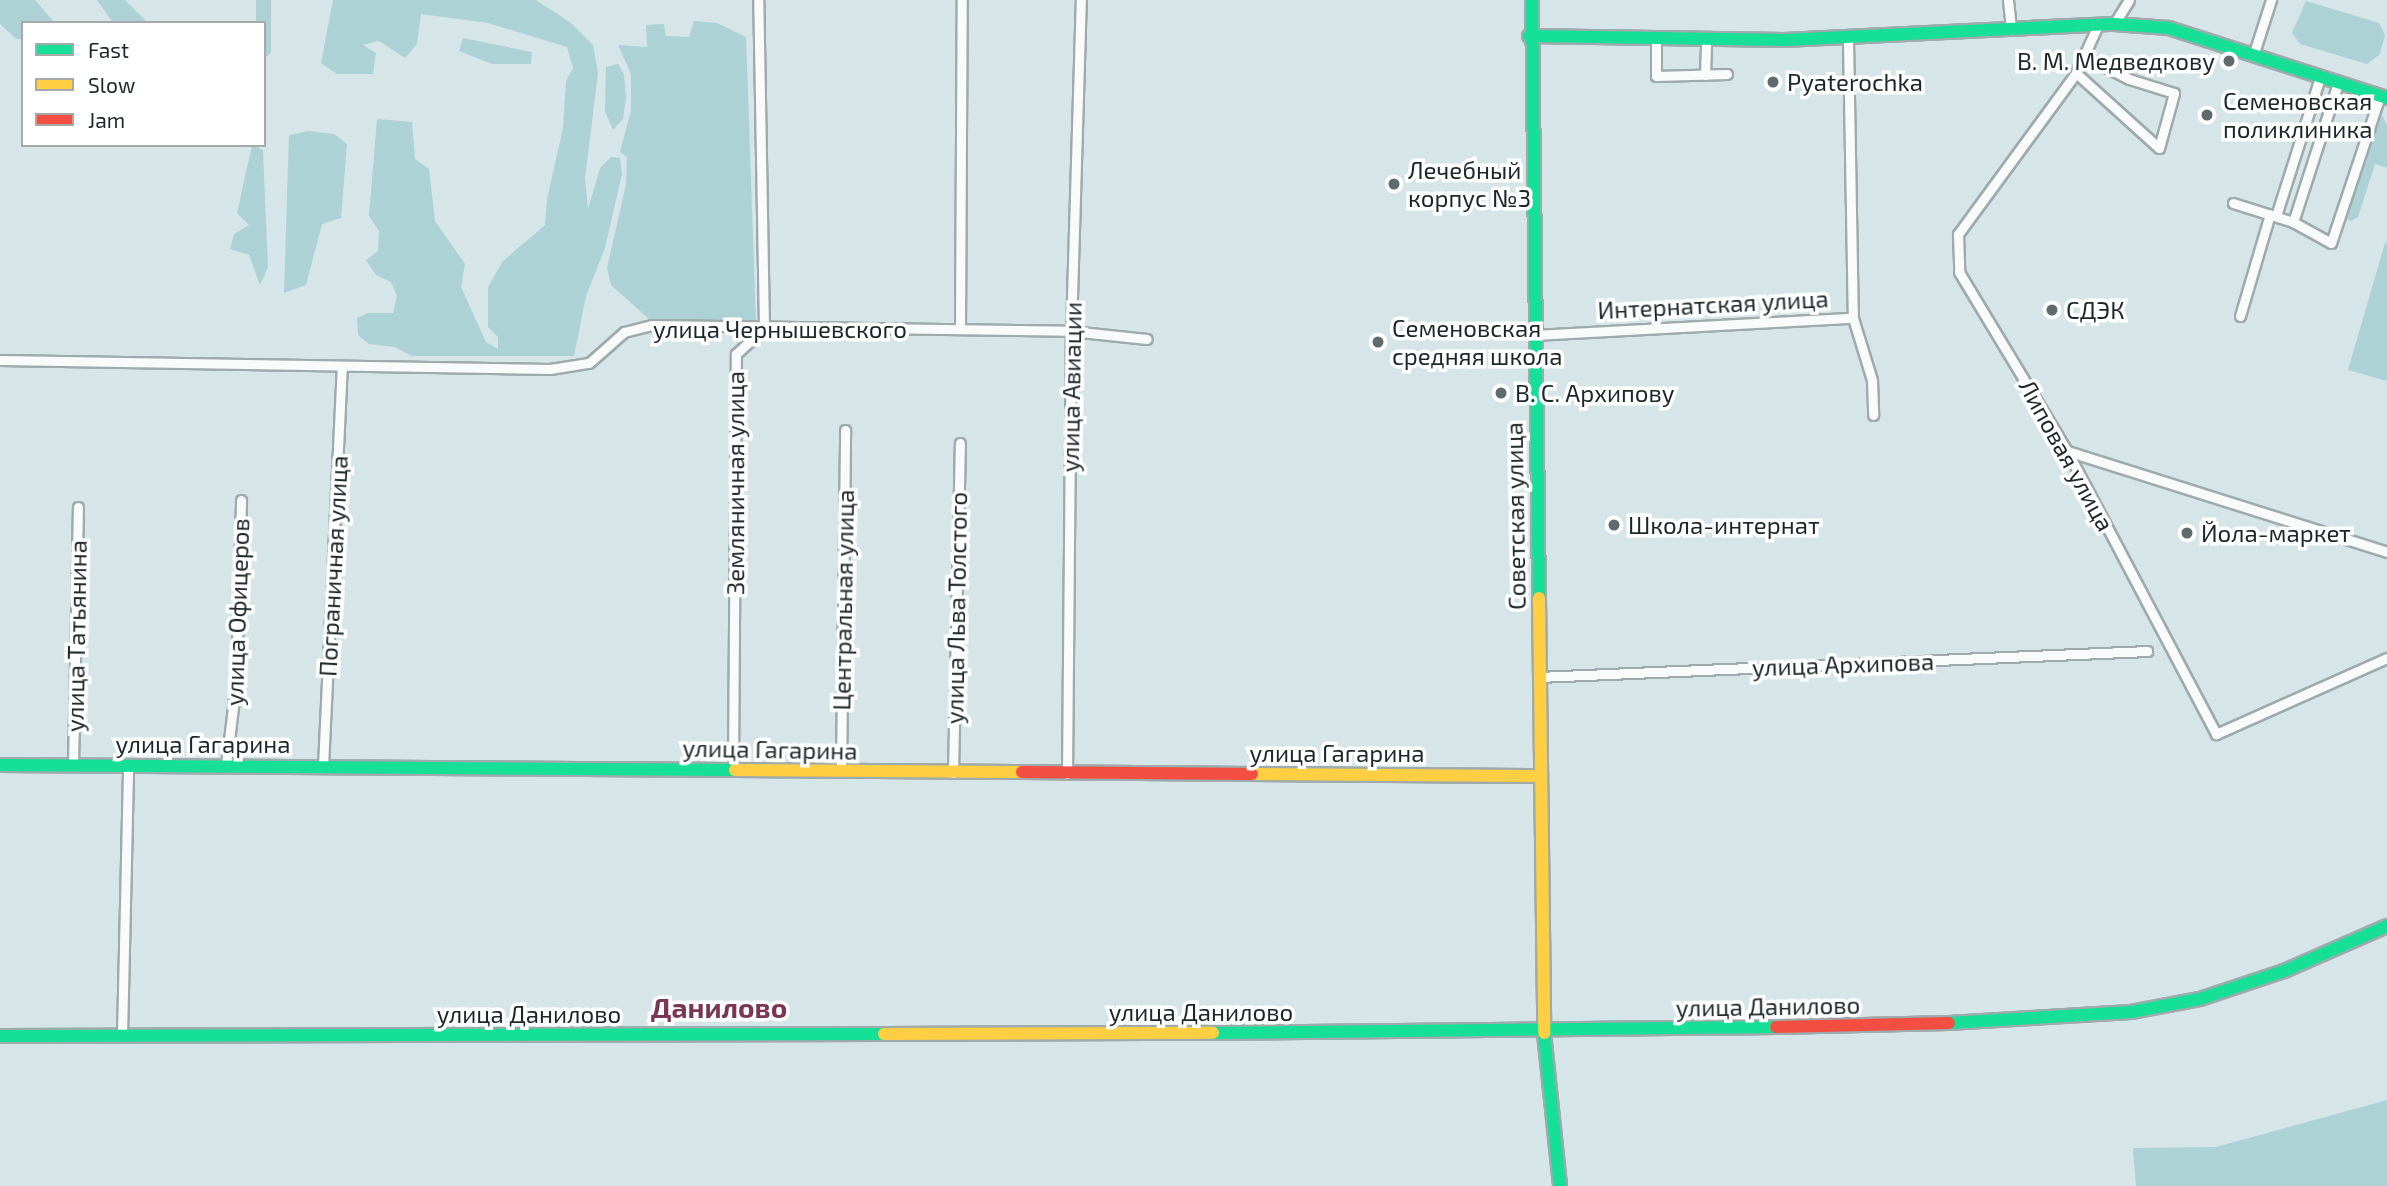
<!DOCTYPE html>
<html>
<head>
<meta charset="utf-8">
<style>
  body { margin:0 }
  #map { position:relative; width:2387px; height:1186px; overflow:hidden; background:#d6e5e7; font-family:"Exo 2",sans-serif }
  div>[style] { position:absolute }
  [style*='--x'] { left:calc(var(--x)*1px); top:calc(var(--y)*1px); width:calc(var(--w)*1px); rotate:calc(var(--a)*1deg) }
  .green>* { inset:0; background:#acd2d6 }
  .roads { filter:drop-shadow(2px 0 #9eaaab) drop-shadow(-2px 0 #9eaaab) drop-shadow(0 2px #9eaaab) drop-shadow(0 -2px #9eaaab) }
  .street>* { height:9px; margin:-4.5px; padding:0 4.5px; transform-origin:4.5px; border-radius:4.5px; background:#f9fbfb }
  .fast>* { height:12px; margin:-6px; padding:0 6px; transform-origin:6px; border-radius:6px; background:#16e098 }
  .slow>* { height:12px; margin:-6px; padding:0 6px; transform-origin:6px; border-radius:6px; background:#ffcf43 }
  .jam>* { height:12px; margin:-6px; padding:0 6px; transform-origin:6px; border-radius:6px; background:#f24e42 }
  .dots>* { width:19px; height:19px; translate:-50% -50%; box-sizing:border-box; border:4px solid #fff; border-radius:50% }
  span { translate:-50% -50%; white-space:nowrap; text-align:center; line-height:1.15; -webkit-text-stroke:7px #fff; paint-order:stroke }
  .poi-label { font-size:24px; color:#1d2728 }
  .right { translate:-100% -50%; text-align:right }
  .left { translate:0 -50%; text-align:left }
  .street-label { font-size:24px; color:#1d2728 }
  .quarter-label { font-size:28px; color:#7a3754; font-weight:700 }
  .legend { position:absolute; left:21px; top:21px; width:245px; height:126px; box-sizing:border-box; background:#fff; border:2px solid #a5a9a9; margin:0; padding:9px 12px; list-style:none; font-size:21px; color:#1d2728 }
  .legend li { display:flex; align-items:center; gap:14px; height:35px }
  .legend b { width:35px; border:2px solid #a5a9a9 }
</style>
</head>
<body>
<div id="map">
  <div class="green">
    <div style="clip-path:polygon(0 0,35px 0,55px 23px,23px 23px,23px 39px,16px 39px,0 24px)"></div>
    <div style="clip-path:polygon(97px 0,125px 0,148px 23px,113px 23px)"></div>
    <div style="clip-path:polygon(256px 0,271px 0,271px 53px,264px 58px,264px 23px,256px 23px)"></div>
    <div style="clip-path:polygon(333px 0,536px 0,571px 23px,593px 45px,598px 73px,585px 178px,588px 209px,600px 168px,611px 157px,620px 158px,622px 174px,605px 248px,586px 296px,574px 356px,412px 356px,395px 347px,369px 344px,358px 335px,357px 318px,368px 313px,393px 313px,397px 296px,391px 282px,376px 275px,366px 260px,378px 251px,379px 231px,369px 216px,377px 119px,412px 122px,415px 159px,429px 169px,435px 221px,465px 264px,461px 287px,486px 342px,498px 349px,498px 337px,488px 327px,488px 287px,503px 261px,545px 225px,547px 199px,563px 128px,566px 81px,573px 68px,567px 47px,488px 23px,421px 14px,417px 44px,405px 58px,379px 41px,363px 45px,376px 53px,373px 74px,337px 74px,321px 63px)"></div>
    <div style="clip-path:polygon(2306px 1px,2379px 23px,2385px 35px,2380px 54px,2367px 64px,2300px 44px,2292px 33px)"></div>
    <div style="clip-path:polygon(694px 21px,717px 23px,746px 37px,756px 324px,649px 319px,611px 285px,607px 268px,626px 184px,627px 157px,620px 152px,631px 110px,631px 74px,618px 45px,647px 47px,646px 25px,664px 24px,666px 36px,689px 37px)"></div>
    <div style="clip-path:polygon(463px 38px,532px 52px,531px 64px,492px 64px,459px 51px)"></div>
    <div style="clip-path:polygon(618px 64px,624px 74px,626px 98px,623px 119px,613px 130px,605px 111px,606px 67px)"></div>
    <div style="clip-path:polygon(2382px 115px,2387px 125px,2387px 168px,2375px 164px,2358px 217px,2351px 221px,2344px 217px)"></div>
    <div style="clip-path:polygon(309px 131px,334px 134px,347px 144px,341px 218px,322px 224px,306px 285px,284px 293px,289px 135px)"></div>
    <div style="clip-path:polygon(252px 145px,263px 150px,268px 267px,260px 285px,249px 255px,230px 249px,234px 234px,249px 225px,237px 213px)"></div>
    <div style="clip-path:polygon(2385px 243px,2387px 243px,2387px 381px,2348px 370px)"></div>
    <div style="clip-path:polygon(2387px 1100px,2387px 1186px,2136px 1186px,2133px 1148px,2216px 1147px)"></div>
  </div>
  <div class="roads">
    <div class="street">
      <div style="--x:2008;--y:0;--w:30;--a:84"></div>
      <div style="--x:2114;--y:24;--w:28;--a:-58"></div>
      <div style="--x:2098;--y:25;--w:53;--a:114.6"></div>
      <div style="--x:2076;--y:73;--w:200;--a:126.2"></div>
      <div style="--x:1958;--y:234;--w:38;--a:88"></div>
      <div style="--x:1959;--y:272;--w:209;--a:58.9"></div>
      <div style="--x:2067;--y:451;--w:320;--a:62.2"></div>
      <div style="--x:2216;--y:734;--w:187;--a:-24"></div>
      <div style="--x:1656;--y:39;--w:37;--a:90"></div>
      <div style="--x:1656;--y:76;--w:71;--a:-1.6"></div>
      <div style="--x:1848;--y:39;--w:279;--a:89"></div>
      <div style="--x:1853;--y:318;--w:65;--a:73"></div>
      <div style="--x:1872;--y:380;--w:35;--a:88"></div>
      <div style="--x:2253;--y:56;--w:59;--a:-72.2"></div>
      <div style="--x:2076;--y:73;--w:112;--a:42.1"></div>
      <div style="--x:2159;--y:148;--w:57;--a:-74.7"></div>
      <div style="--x:2174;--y:93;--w:47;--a:-162.7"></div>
      <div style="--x:2129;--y:79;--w:48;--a:-152.9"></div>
      <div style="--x:1705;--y:75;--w:35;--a:-88"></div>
      <div style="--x:2338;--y:83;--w:146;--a:107.9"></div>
      <div style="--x:2293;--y:222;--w:43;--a:28.9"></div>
      <div style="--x:2331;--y:243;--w:155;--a:-71.6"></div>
      <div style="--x:2233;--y:203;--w:63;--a:17.6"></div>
      <div style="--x:2276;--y:216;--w:146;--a:-72.4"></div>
      <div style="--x:2240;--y:316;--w:106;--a:-73.6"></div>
      <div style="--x:960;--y:329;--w:329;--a:-89.7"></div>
      <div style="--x:1534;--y:335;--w:319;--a:-3.1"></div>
      <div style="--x:0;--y:360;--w:550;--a:0.94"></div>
      <div style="--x:550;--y:369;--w:39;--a:-9"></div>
      <div style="--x:589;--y:363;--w:47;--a:-41.5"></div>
      <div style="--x:624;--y:332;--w:29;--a:-14"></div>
      <div style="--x:652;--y:325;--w:419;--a:0.8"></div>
      <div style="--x:1071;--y:331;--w:76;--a:6"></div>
      <div style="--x:2067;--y:451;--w:336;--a:17.5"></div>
      <div style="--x:1538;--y:677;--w:610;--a:-2.44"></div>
      <div style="--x:73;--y:765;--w:258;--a:-88.9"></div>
      <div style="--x:226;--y:765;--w:84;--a:-83.1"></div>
      <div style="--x:236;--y:682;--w:182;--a:-88.4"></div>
      <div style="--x:323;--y:766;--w:400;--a:-87.3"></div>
      <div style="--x:733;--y:769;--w:415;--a:-89.6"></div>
      <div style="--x:736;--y:354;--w:38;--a:-43"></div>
      <div style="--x:764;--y:328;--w:328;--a:-91"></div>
      <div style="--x:841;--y:770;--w:340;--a:-89.3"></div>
      <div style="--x:953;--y:773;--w:330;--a:-88.8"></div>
      <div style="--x:1067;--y:774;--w:443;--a:-89.5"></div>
      <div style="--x:1071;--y:331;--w:331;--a:-88.3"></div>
      <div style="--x:122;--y:1036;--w:271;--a:-88.7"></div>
    </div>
    <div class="fast">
      <div style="--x:1532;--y:0;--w:598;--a:89.33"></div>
      <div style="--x:1529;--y:36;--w:255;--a:0.9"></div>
      <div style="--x:1784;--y:40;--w:330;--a:-2.8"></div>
      <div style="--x:2114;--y:24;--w:55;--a:4.2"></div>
      <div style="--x:2169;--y:28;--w:229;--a:17.8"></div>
      <div style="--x:0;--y:765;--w:735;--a:0.39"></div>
      <div style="--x:1949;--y:1023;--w:182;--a:-3.5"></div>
      <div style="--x:2131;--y:1012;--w:70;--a:-10.7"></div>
      <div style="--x:2200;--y:999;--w:89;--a:-18.4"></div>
      <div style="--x:2284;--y:971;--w:112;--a:-23.6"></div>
      <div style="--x:1213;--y:1033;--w:563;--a:-0.61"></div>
      <div style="--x:1544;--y:1033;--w:154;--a:84"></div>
      <div style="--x:0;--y:1036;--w:884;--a:-0.13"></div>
    </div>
    <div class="slow">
      <div style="--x:1539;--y:598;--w:435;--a:89.3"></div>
      <div style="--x:735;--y:770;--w:287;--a:0.4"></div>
      <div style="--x:1252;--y:774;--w:288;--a:0.4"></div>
      <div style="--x:884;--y:1034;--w:329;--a:-0.2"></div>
    </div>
    <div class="jam">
      <div style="--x:1022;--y:772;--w:230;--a:0.5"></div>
      <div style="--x:1776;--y:1027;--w:173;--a:-1.3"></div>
    </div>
  </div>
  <div class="dots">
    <div style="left:2229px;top:61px;background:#5e6a6b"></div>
    <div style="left:1773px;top:82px;background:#5e6a6b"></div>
    <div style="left:2207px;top:115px;background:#5e6a6b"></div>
    <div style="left:1394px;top:184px;background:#5e6a6b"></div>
    <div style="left:2052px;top:310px;background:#5e6a6b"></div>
    <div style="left:1378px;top:342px;background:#5e6a6b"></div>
    <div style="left:1501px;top:393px;background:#5e6a6b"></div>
    <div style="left:1614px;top:525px;background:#5e6a6b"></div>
    <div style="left:2187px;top:533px;background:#5e6a6b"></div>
  </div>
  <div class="poi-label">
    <span class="right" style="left:2215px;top:61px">В. М. Медведкову</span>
    <span class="left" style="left:1787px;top:82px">Pyaterochka</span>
    <span class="left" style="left:2223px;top:115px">Семеновская<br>поликлиника</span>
    <span class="left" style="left:1408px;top:184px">Лечебный<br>корпус №3</span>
    <span class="left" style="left:2066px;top:310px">СДЭК</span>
    <span class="left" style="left:1392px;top:342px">Семеновская<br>средняя школа</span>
    <span class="left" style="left:1515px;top:393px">В. С. Архипову</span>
    <span class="left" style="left:1628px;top:525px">Школа-интернат</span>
    <span class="left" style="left:2201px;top:533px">Йола-маркет</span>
  </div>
  <div class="street-label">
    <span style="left:1713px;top:304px;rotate:-3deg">Интернатская улица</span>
    <span style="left:780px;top:329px">улица Чернышевского</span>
    <span style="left:1071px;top:387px;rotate:-89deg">улица Авиации</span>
    <span style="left:2067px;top:455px;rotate:61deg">Липовая улица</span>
    <span style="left:735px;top:483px;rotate:-90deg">Земляничная улица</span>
    <span style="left:1515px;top:516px;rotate:-91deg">Советская улица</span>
    <span style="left:333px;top:566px;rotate:-87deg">Пограничная улица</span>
    <span style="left:843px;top:600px;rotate:-89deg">Центральная улица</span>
    <span style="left:956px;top:608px;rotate:-89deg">улица Льва Толстого</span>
    <span style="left:237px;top:612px;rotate:-88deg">улица Офицеров</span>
    <span style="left:76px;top:636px;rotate:-89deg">улица Татьянина</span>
    <span style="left:1843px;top:664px;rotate:-2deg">улица Архипова</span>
    <span style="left:203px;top:744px">улица Гагарина</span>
    <span style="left:770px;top:749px;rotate:1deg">улица Гагарина</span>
    <span style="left:1337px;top:753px">улица Гагарина</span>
    <span style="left:1768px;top:1006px;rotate:-1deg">улица Данилово</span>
    <span style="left:1201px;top:1012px">улица Данилово</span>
    <span style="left:529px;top:1014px">улица Данилово</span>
  </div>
  <div class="quarter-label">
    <span style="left:719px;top:1007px">Данилово</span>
  </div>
  <ul class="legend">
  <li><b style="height:9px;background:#16e098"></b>Fast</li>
  <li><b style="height:9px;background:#ffcf43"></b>Slow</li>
  <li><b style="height:9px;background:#f24e42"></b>Jam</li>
  </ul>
</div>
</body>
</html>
